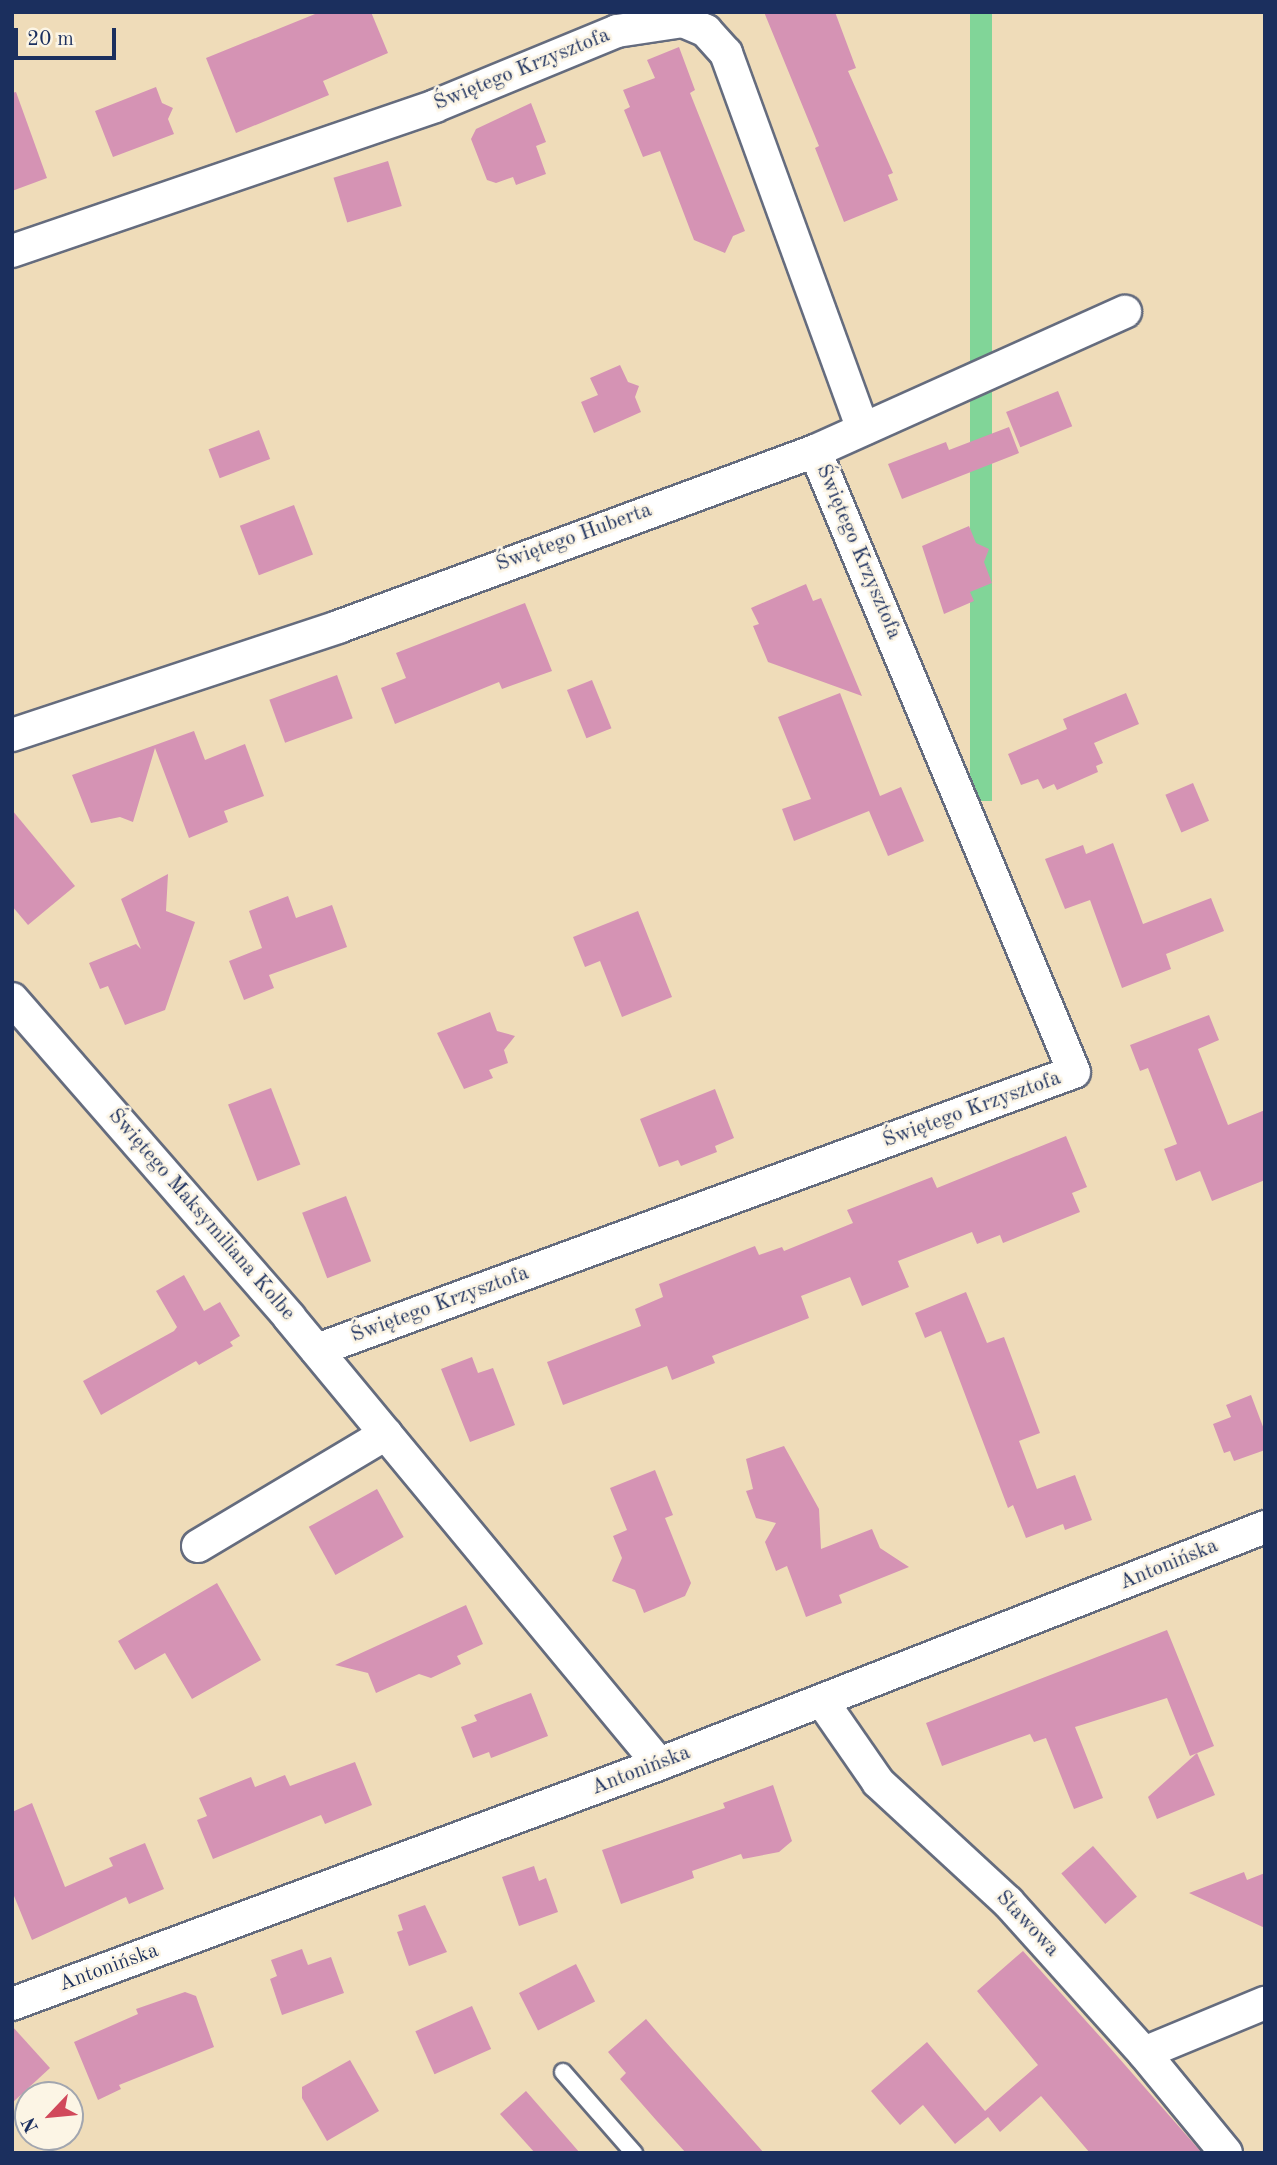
<!DOCTYPE html>
<html>
<head>
<meta charset="utf-8">
<style>
  body { margin:0 }
  #map { position:relative; width:1277px; height:2165px; overflow:hidden; background:#efdcb9; font-family:"Old Standard TT",serif }
  div>[style] { position:absolute }
  [style*='--x'] { left:calc(var(--x)*1px); top:calc(var(--y)*1px); width:calc(var(--w)*1px); rotate:calc(var(--a)*1deg) }
  .green>* { inset:0; background:#81d598; transform-origin:0 0 }
  .building>* { inset:0; background:#d593b4; transform-origin:0 0 }
  .roads { filter:drop-shadow(2px 0 #656c7e) drop-shadow(-2px 0 #656c7e) drop-shadow(0 2px #656c7e) drop-shadow(0 -2px #656c7e) }
  .service>* { height:16px; margin:-8px; padding:0 8px; transform-origin:8px; border-radius:8px; background:#fff }
  .minor>* { height:32px; margin:-16px; padding:0 16px; transform-origin:16px; border-radius:16px; background:#fff }
  span { translate:-50% -50%; white-space:nowrap; text-align:center; line-height:1.15; -webkit-text-stroke:5px #fcf5e5; paint-order:stroke }
  .street-label { font-size:21px; color:#1b2f5e }
  .frame { position:absolute; inset:0; border:14px solid #1b2f5e; pointer-events:none }
  .north { position:absolute; left:14px; top:2081px; width:70px; height:70px; box-sizing:border-box; background:#fcf5e5; border:2px solid #a2a6af; border-radius:50%; rotate:244deg; font-size:19px; font-weight:700; line-height:28px; text-align:center; color:#1b2f5e }
  .north::after { content:''; display:block; margin:auto; width:24px; height:32px; background:#d1495b; clip-path:polygon(50% 0,100% 100%,50% 72%,0 100%) }
  .scale { position:absolute; left:14px; top:28px; width:102px; height:32px; box-sizing:border-box; border:4px solid #1b2f5e; border-top:0; padding-left:9px; font-size:21px; line-height:24px; white-space:nowrap; color:#1b2f5e; -webkit-text-stroke:5px #fcf5e5; paint-order:stroke }
</style>
</head>
<body>
<div id="map">
  <div class="green">
    <div style="left:970px;top:12px;width:22px;height:789px"></div>
  </div>
  <div class="building">
    <div style="clip-path:polygon(320px 12px,371px 12px,388px 53px,323px 81px,329px 95px,236px 133px,206px 58px)"></div>
    <div style="clip-path:polygon(764px 12px,835px 12px,856px 68px,848px 71px,893px 173px,888px 175px,898px 200px,844px 222px,815px 148px,819px 146px)"></div>
    <div style="clip-path:polygon(679px 47px,695px 90px,690px 93px,745px 231px,733px 236px,725px 253px,694px 240px,660px 151px,643px 157px,624px 110px,630px 107px,623px 90px,655px 78px,647px 60px)"></div>
    <div style="clip-path:polygon(156px 87px,162px 103px,173px 108px,168px 119px,174px 134px,113px 157px,95px 111px)"></div>
    <div style="clip-path:polygon(16px 92px,47px 178px,12px 191px,12px 93px)"></div>
    <div style="clip-path:polygon(531px 103px,546px 142px,536px 146px,546px 174px,516px 185px,513px 177px,496px 183px,487px 180px,471px 139px,476px 129px)"></div>
    <div style="left:388px;top:161px;width:47px;height:57px;rotate:73deg"></div>
    <div style="clip-path:polygon(620px 365px,628px 382px,639px 386px,635px 397px,641px 412px,594px 433px,581px 402px,598px 395px,590px 378px)"></div>
    <div style="left:1058px;top:391px;width:38px;height:56px;rotate:68deg"></div>
    <div style="clip-path:polygon(1009px 427px,1019px 453px,902px 499px,888px 464px,946px 442px,949px 450px)"></div>
    <div style="left:259px;top:430px;width:31px;height:54px;rotate:69deg"></div>
    <div style="left:294px;top:505px;width:53px;height:58px;rotate:69deg"></div>
    <div style="clip-path:polygon(969px 526px,976px 543px,989px 549px,984px 562px,992px 583px,970px 592px,974px 601px,944px 614px,922px 546px)"></div>
    <div style="clip-path:polygon(806px 584px,813px 601px,821px 598px,862px 696px,768px 662px,753px 626px,759px 624px,751px 608px)"></div>
    <div style="clip-path:polygon(525px 603px,552px 671px,502px 689px,499px 682px,395px 724px,381px 688px,406px 678px,396px 653px)"></div>
    <div style="left:337px;top:675px;width:46px;height:72px;rotate:70deg"></div>
    <div style="left:592px;top:680px;width:52px;height:27px;rotate:68deg"></div>
    <div style="clip-path:polygon(840px 693px,880px 796px,901px 787px,924px 841px,888px 856px,869px 811px,794px 841px,782px 809px,811px 799px,778px 717px)"></div>
    <div style="clip-path:polygon(1126px 693px,1139px 724px,1094px 743px,1103px 763px,1096px 766px,1098px 772px,1057px 790px,1054px 784px,1043px 789px,1038px 779px,1021px 785px,1008px 754px,1067px 729px,1063px 719px)"></div>
    <div style="clip-path:polygon(194px 731px,205px 760px,245px 744px,264px 796px,224px 811px,228px 822px,189px 838px,155px 748px,133px 822px,120px 817px,91px 823px,72px 775px)"></div>
    <div style="left:1193px;top:783px;width:41px;height:30px;rotate:67deg"></div>
    <div style="clip-path:polygon(12px 810px,75px 886px,28px 925px,12px 906px)"></div>
    <div style="clip-path:polygon(1113px 843px,1143px 924px,1211px 898px,1224px 931px,1166px 954px,1171px 969px,1122px 988px,1090px 900px,1065px 909px,1045px 859px,1083px 845px,1086px 854px)"></div>
    <div style="clip-path:polygon(168px 874px,166px 911px,195px 922px,165px 1010px,125px 1025px,108px 986px,100px 989px,89px 963px,136px 944px,141px 949px,121px 899px)"></div>
    <div style="clip-path:polygon(288px 896px,296px 918px,332px 905px,347px 947px,269px 975px,274px 988px,244px 1000px,229px 961px,262px 948px,249px 911px)"></div>
    <div style="clip-path:polygon(638px 911px,672px 997px,622px 1017px,600px 961px,585px 967px,573px 937px)"></div>
    <div style="clip-path:polygon(490px 1012px,497px 1031px,515px 1036px,504px 1050px,508px 1063px,489px 1070px,493px 1078px,464px 1089px,437px 1033px)"></div>
    <div style="clip-path:polygon(1209px 1015px,1219px 1040px,1198px 1049px,1228px 1125px,1265px 1110px,1265px 1180px,1212px 1201px,1200px 1171px,1176px 1181px,1164px 1149px,1177px 1144px,1148px 1068px,1140px 1071px,1130px 1045px)"></div>
    <div style="left:271px;top:1088px;width:82px;height:46px;rotate:69deg"></div>
    <div style="clip-path:polygon(715px 1089px,734px 1138px,715px 1146px,717px 1152px,681px 1166px,678px 1160px,659px 1167px,640px 1119px)"></div>
    <div style="clip-path:polygon(1066px 1136px,1087px 1187px,1072px 1193px,1080px 1212px,1003px 1243px,1000px 1235px,977px 1244px,972px 1232px,898px 1261px,909px 1287px,862px 1306px,850px 1277px,801px 1296px,809px 1318px,712px 1356px,715px 1363px,672px 1380px,667px 1366px,563px 1405px,547px 1362px,641px 1326px,635px 1309px,663px 1297px,659px 1284px,755px 1246px,759px 1255px,782px 1247px,784px 1251px,853px 1223px,847px 1210px,932px 1177px,937px 1188px)"></div>
    <div style="left:346px;top:1196px;width:70px;height:47px;rotate:69deg"></div>
    <div style="clip-path:polygon(184px 1275px,204px 1311px,220px 1302px,240px 1336px,230px 1342px,233px 1346px,199px 1365px,196px 1361px,101px 1415px,83px 1381px,174px 1331px,177px 1327px,156px 1291px)"></div>
    <div style="clip-path:polygon(966px 1292px,987px 1343px,1004px 1337px,1040px 1433px,1019px 1441px,1037px 1489px,1075px 1475px,1092px 1520px,1065px 1530px,1063px 1524px,1026px 1538px,1013px 1505px,1008px 1508px,941px 1331px,925px 1338px,915px 1313px)"></div>
    <div style="clip-path:polygon(472px 1357px,478px 1373px,493px 1368px,515px 1425px,470px 1442px,441px 1369px)"></div>
    <div style="clip-path:polygon(1251px 1395px,1265px 1432px,1265px 1450px,1234px 1461px,1230px 1451px,1224px 1453px,1213px 1424px,1231px 1417px,1226px 1405px)"></div>
    <div style="clip-path:polygon(784px 1446px,819px 1509px,821px 1549px,872px 1529px,880px 1548px,909px 1567px,839px 1595px,842px 1603px,806px 1617px,787px 1566px,776px 1571px,765px 1542px,776px 1523px,756px 1518px,746px 1491px,753px 1489px,746px 1459px)"></div>
    <div style="clip-path:polygon(655px 1470px,673px 1515px,665px 1518px,691px 1583px,685px 1596px,644px 1613px,635px 1590px,612px 1581px,622px 1558px,613px 1536px,627px 1530px,610px 1488px)"></div>
    <div style="left:377px;top:1489px;width:55px;height:78px;rotate:61deg"></div>
    <div style="clip-path:polygon(217px 1583px,261px 1660px,192px 1699px,165px 1653px,135px 1670px,118px 1641px)"></div>
    <div style="clip-path:polygon(466px 1605px,483px 1644px,457px 1656px,461px 1664px,431px 1678px,419px 1674px,376px 1693px,368px 1673px,335px 1665px)"></div>
    <div style="clip-path:polygon(1167px 1630px,1214px 1746px,1190px 1756px,1167px 1698px,1075px 1727px,1103px 1798px,1074px 1809px,1046px 1738px,1034px 1742px,1030px 1734px,942px 1766px,926px 1723px)"></div>
    <div style="clip-path:polygon(531px 1693px,548px 1736px,491px 1758px,489px 1752px,473px 1758px,461px 1727px,477px 1721px,474px 1715px)"></div>
    <div style="clip-path:polygon(1197px 1753px,1215px 1795px,1157px 1819px,1148px 1797px)"></div>
    <div style="clip-path:polygon(355px 1762px,372px 1805px,325px 1824px,321px 1815px,213px 1859px,197px 1820px,207px 1816px,199px 1798px,251px 1777px,255px 1787px,285px 1775px,290px 1786px)"></div>
    <div style="clip-path:polygon(773px 1785px,792px 1841px,779px 1852px,743px 1859px,741px 1854px,692px 1871px,694px 1878px,621px 1904px,602px 1850px,725px 1808px,723px 1803px)"></div>
    <div style="clip-path:polygon(32px 1803px,65px 1887px,113px 1866px,109px 1858px,145px 1843px,164px 1889px,129px 1904px,126px 1897px,32px 1940px,12px 1891px,12px 1812px)"></div>
    <div style="left:1093px;top:1846px;width:67px;height:42px;rotate:49deg"></div>
    <div style="clip-path:polygon(534px 1866px,539px 1881px,546px 1878px,558px 1912px,519px 1926px,502px 1877px)"></div>
    <div style="clip-path:polygon(1244px 1872px,1247px 1880px,1265px 1873px,1265px 1928px,1189px 1893px)"></div>
    <div style="clip-path:polygon(425px 1905px,447px 1952px,409px 1966px,397px 1932px,403px 1930px,398px 1915px)"></div>
    <div style="clip-path:polygon(302px 1949px,308px 1965px,331px 1957px,344px 1993px,282px 2015px,270px 1979px,277px 1976px,271px 1960px)"></div>
    <div style="clip-path:polygon(1023px 1951px,1104px 2041px,1202px 2153px,1090px 2153px,1041px 2096px,1000px 2132px,988px 2117px,955px 2144px,923px 2105px,900px 2125px,871px 2091px,927px 2042px,985px 2111px,1038px 2065px,977px 1991px)"></div>
    <div style="left:576px;top:1964px;width:42px;height:64px;rotate:63deg"></div>
    <div style="clip-path:polygon(185px 1992px,196px 1996px,214px 2047px,119px 2085px,121px 2089px,98px 2100px,74px 2042px,138px 2014px,136px 2009px)"></div>
    <div style="left:472px;top:2006px;width:47px;height:62px;rotate:66deg"></div>
    <div style="clip-path:polygon(646px 2019px,664px 2040px,764px 2153px,686px 2153px,656px 2120px,620px 2079px,626px 2073px,608px 2052px)"></div>
    <div style="clip-path:polygon(12px 2026px,50px 2068px,12px 2103px)"></div>
    <div style="clip-path:polygon(350px 2060px,379px 2111px,327px 2141px,302px 2098px,302px 2087px)"></div>
    <div style="clip-path:polygon(526px 2091px,580px 2153px,535px 2153px,500px 2114px)"></div>
  </div>
  <div class="roads">
    <div class="service">
      <div style="--x:563;--y:2072;--w:108;--a:48.8"></div>
    </div>
    <div class="minor">
      <div style="--x:12;--y:251;--w:447;--a:-18.9"></div>
      <div style="--x:435;--y:106;--w:197;--a:-22.4"></div>
      <div style="--x:617;--y:31;--w:67;--a:-8.6"></div>
      <div style="--x:683;--y:21;--w:25;--a:23"></div>
      <div style="--x:706;--y:31;--w:30;--a:48"></div>
      <div style="--x:726;--y:53;--w:400;--a:70"></div>
      <div style="--x:12;--y:735;--w:343;--a:-18.3"></div>
      <div style="--x:338;--y:627;--w:508;--a:-20.25"></div>
      <div style="--x:815;--y:451;--w:340;--a:-24.2"></div>
      <div style="--x:12;--y:999;--w:422;--a:48.9"></div>
      <div style="--x:289;--y:1317;--w:580;--a:50.38"></div>
      <div style="--x:317;--y:1350;--w:806;--a:-20.17"></div>
      <div style="--x:1074;--y:1072;--w:673;--a:-112.64"></div>
      <div style="--x:198;--y:1546;--w:219;--a:-30.8"></div>
      <div style="--x:822;--y:1701;--w:98;--a:55.3"></div>
      <div style="--x:878;--y:1782;--w:177;--a:42.7"></div>
      <div style="--x:1008;--y:1902;--w:203;--a:48"></div>
      <div style="--x:1144;--y:2053;--w:129;--a:50.6"></div>
      <div style="--x:12;--y:2004;--w:690;--a:-20.35"></div>
      <div style="--x:659;--y:1764;--w:651;--a:-21.36"></div>
      <div style="--x:1144;--y:2053;--w:131;--a:-22.5"></div>
    </div>
  </div>
  <div class="street-label">
    <span style="left:522px;top:70px;rotate:-22deg">Świętego Krzysztofa</span>
    <span style="left:574px;top:538px;rotate:-20deg">Świętego Huberta</span>
    <span style="left:858px;top:552px;rotate:67deg">Świętego Krzysztofa</span>
    <span style="left:972px;top:1110px;rotate:-20deg">Świętego Krzysztofa</span>
    <span style="left:201px;top:1215px;rotate:49deg">Świętego Maksymiliana Kolbe</span>
    <span style="left:440px;top:1305px;rotate:-20deg">Świętego Krzysztofa</span>
    <span style="left:1169px;top:1565px;rotate:-22deg">Antonińska</span>
    <span style="left:641px;top:1771px;rotate:-21deg">Antonińska</span>
    <span style="left:1027px;top:1924px;rotate:47deg">Stawowa</span>
    <span style="left:109px;top:1968px;rotate:-20deg">Antonińska</span>
  </div>
  <div class="frame"></div>
  <div class="north">N</div>
  <div class="scale">20 m</div>
</div>
</body>
</html>
